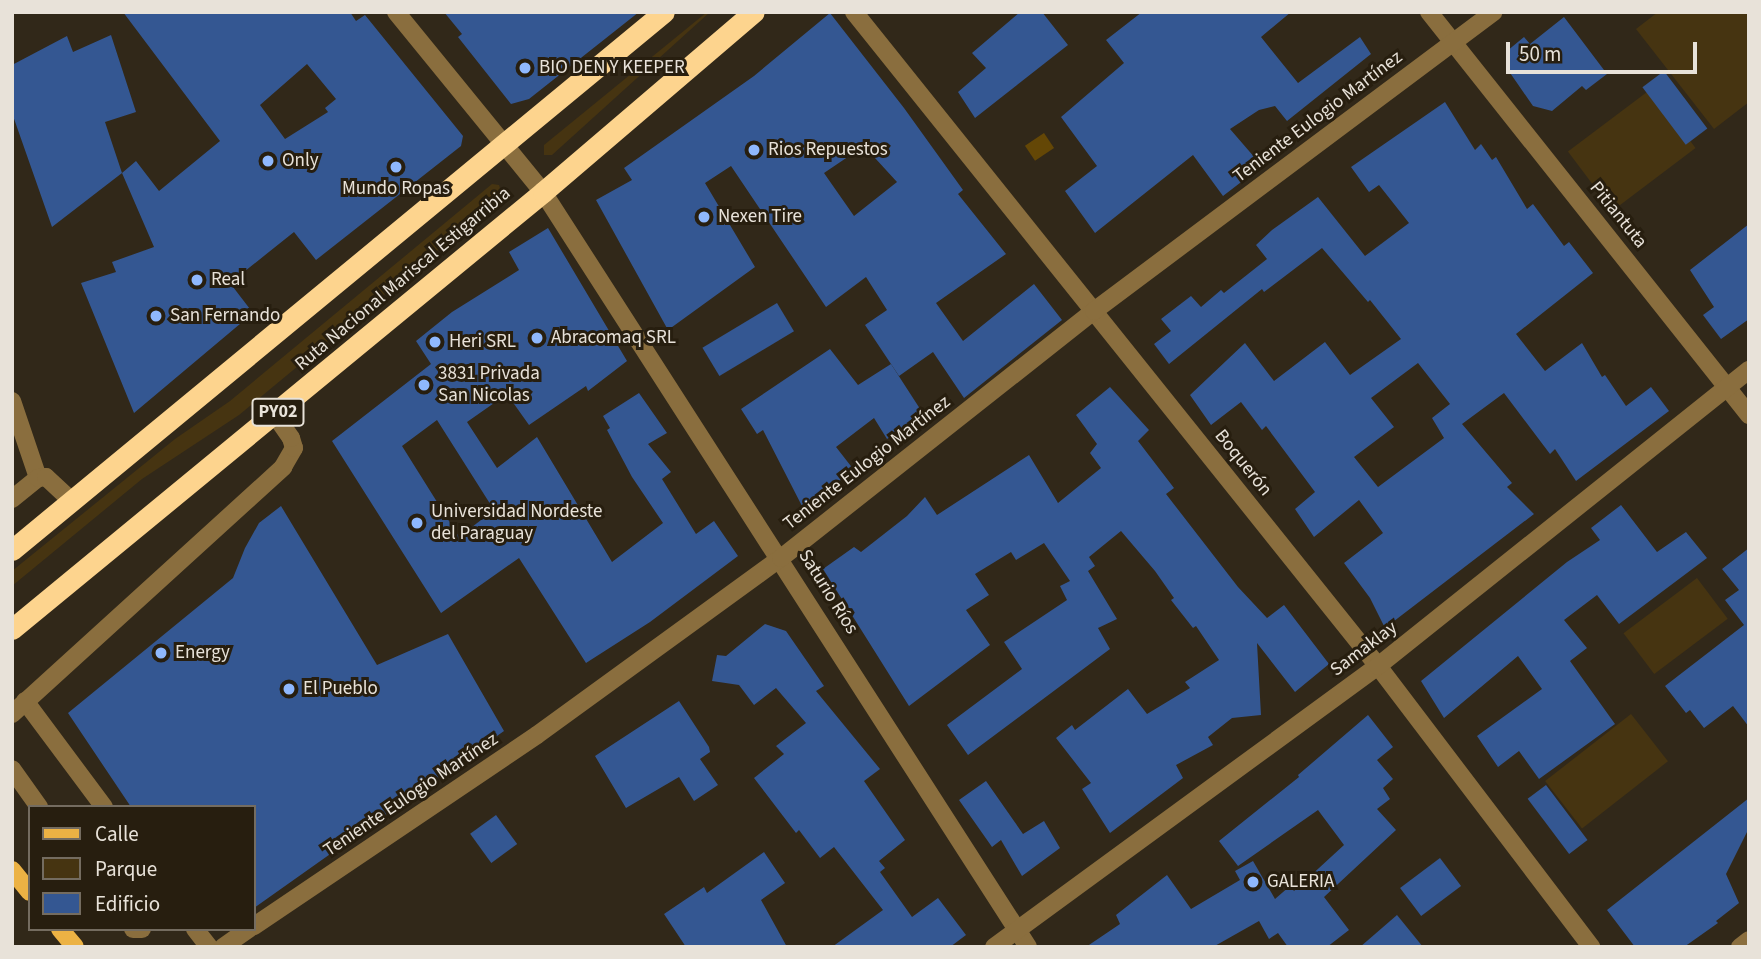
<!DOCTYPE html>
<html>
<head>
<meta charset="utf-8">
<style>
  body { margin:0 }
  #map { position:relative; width:1761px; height:959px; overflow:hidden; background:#312819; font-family:"Source Sans 3",sans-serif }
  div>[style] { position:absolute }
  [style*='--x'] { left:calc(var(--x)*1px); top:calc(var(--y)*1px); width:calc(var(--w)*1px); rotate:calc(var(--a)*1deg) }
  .green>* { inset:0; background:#463411; transform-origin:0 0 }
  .water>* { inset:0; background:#644706; transform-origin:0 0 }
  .building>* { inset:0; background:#345792; transform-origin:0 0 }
  .minor>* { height:18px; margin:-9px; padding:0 9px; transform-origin:9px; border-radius:9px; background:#8a6e3e }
  .major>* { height:18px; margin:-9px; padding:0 9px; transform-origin:9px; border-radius:9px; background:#ecb244 }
  .highway>* { height:21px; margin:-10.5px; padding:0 10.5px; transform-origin:10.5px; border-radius:10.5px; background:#fdd48e }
  .dots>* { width:19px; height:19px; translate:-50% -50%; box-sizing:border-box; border:4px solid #271e0f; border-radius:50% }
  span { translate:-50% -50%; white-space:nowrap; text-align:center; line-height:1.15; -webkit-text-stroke:6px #271e0f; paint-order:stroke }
  .shield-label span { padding:2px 5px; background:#271e0f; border:2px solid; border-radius:5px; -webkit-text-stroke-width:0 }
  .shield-label { font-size:18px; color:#e8e2d9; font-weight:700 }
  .poi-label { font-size:19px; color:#e8e2d9 }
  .left { translate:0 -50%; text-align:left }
  .street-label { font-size:19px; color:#e8e2d9 }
  .frame { position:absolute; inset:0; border:14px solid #e8e2d9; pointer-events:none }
  .legend { position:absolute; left:28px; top:805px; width:228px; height:126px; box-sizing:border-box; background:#271e0f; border:2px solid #746c60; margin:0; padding:9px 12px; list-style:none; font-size:21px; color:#e8e2d9 }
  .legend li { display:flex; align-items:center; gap:14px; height:35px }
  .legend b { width:35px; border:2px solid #746c60 }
  .scale { position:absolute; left:1506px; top:42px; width:191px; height:32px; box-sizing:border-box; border:4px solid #e8e2d9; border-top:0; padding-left:9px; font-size:21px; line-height:24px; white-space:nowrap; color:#e8e2d9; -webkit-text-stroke:5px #271e0f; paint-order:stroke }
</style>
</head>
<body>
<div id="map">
  <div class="green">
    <div style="clip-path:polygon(707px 12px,710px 12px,552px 155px,544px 155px,544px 145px)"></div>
    <div style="clip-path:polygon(1658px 12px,1749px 12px,1749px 102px,1714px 129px,1636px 29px)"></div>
    <div style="left:1651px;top:89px;width:74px;height:104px;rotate:53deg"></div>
    <div style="clip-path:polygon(492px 184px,499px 185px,502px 195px,461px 231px,239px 415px,142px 479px,12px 586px,12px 571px,175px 439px,230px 401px)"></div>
    <div style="left:1697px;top:578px;width:51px;height:92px;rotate:53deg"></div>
    <div style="left:1631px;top:714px;width:60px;height:109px;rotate:52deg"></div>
  </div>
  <div class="water">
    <div style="left:1044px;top:133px;width:18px;height:23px;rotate:56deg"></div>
  </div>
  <div class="building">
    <div style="clip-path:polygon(evenodd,123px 12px,350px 12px,356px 21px,365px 15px,463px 136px,461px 146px,316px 260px,294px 232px,230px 283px,253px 313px,134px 413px,81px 283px,116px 272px,112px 262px,154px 247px,122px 173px,136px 161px,159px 191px,220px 141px,123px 12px,307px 64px,336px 99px,325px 108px,328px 112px,285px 139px,260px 105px,307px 64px)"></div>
    <div style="clip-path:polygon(444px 12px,639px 12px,529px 99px,511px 104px,458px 37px,462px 34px)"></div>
    <div style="clip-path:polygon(1020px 12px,1042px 12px,1068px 45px,975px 118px,958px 92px,986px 68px,972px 53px)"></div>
    <div style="clip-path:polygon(1142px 12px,1291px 12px,1261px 37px,1298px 83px,1360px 37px,1371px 54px,1287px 121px,1275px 106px,1259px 110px,1230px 129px,1262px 166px,1223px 196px,1193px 155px,1095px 233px,1065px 191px,1097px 166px,1061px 117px,1124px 63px,1106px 40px)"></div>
    <div style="clip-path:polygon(evenodd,830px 13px,904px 108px,963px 190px,958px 194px,1006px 254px,936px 303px,963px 341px,1034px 284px,1062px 320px,964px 398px,933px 352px,899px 376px,865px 325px,887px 310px,866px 277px,826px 307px,731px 166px,705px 183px,755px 267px,668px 330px,596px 200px,632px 180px,624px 168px,754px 76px,830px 13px,864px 146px,897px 182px,854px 216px,824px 173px,864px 146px)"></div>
    <div style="clip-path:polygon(1564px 17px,1607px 74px,1586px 90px,1582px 86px,1552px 111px,1533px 106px,1506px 67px,1507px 51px,1524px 37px,1530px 44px)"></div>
    <div style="clip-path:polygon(111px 35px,136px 112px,105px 122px,122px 173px,52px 227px,12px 113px,12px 65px,67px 36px,73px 52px)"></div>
    <div style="left:1664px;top:71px;width:72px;height:27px;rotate:53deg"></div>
    <div style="clip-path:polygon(evenodd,1445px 102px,1475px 150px,1481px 144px,1492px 160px,1496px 157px,1527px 209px,1533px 204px,1564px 246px,1569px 242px,1593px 273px,1516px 334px,1545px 371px,1582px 343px,1602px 377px,1605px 375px,1626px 406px,1651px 387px,1669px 411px,1576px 481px,1555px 449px,1550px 454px,1504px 393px,1462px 424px,1512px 483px,1507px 487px,1534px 514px,1385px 628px,1370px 598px,1344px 563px,1383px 533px,1359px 500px,1314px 537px,1295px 509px,1315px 492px,1266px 426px,1262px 430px,1241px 402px,1211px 425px,1190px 395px,1245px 343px,1274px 381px,1325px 342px,1350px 375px,1401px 339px,1370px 300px,1368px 302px,1322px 248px,1264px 292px,1262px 289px,1169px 364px,1154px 344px,1171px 331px,1161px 319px,1191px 296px,1201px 307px,1221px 290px,1224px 293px,1267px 259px,1256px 245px,1272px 230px,1318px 197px,1365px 256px,1409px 223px,1379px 185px,1369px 192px,1351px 167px,1445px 102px,1418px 363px,1450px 404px,1432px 418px,1444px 438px,1378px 487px,1354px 457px,1394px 427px,1371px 398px,1418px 363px)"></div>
    <div style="clip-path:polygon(1749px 224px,1749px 319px,1721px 339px,1703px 315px,1714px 307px,1690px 270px)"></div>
    <div style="clip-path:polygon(evenodd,548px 228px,627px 361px,588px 391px,586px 386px,529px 425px,507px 394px,467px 422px,497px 468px,537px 437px,612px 562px,663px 523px,632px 477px,607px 430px,610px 428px,603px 416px,639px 393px,667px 433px,648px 444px,671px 472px,662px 479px,696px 534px,714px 521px,738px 556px,650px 622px,586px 663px,519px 558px,441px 613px,332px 441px,431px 364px,416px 341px,452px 312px,519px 270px,509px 252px,548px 228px,437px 420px,494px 510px,459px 537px,402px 446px,437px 420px)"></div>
    <div style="left:777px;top:303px;width:33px;height:87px;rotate:59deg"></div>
    <div style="clip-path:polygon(830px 349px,858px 385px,891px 364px,924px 415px,887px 439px,874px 418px,836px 447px,854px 470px,803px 508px,763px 430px,757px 434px,741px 409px)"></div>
    <div style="clip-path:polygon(1110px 387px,1149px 430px,1138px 441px,1174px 488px,1166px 494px,1238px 587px,1267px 618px,1284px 605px,1329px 664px,1295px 692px,1257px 643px,1261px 715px,1232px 718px,1208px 737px,1213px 745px,1176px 765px,1183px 778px,1110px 833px,1082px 789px,1091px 783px,1056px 738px,1072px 725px,1075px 730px,1128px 689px,1147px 714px,1190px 688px,1185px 682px,1219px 660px,1196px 626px,1193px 628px,1171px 600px,1174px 598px,1155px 571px,1121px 531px,1089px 557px,1095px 566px,1088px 571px,1117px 619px,1098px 628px,1110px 649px,968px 755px,947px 725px,1022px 669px,1004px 642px,1067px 600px,1060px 586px,1070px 581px,1044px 543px,1016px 560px,1011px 552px,975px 574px,989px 595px,966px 610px,990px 645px,909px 706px,823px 569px,854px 547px,861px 552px,907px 516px,925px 497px,937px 515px,1029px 455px,1058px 503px,1101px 468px,1090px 453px,1097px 444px,1076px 415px)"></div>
    <div style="clip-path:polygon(1621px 505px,1657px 552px,1686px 532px,1707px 558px,1619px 624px,1597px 595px,1564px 620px,1587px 648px,1570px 661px,1615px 724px,1539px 779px,1519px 751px,1498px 767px,1477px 736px,1542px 689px,1518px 656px,1444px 718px,1421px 681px,1567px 562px,1600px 540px,1591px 528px)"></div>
    <div style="clip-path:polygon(281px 506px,377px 665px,448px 634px,504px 731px,254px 908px,254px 807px,131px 807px,68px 713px,233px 578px,245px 548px,259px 523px)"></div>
    <div style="clip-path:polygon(1749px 548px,1749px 727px,1733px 706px,1704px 728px,1690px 710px,1686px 713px,1665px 686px,1744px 625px,1725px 600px,1739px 590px,1722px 569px)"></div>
    <div style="clip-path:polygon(765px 624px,786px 631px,824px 686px,816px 691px,880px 769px,864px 781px,905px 840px,879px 861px,885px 868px,880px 872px,912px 917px,938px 898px,966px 935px,950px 947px,832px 947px,883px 910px,834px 847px,820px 858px,799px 830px,796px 833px,754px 778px,784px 754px,776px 746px,806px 723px,776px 688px,754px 705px,739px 685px,712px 681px,717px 655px,726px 656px)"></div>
    <div style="clip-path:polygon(679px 701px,709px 747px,710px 752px,700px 759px,718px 785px,694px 801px,679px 777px,626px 808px,595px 756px)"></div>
    <div style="clip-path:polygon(1368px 715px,1393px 747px,1377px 760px,1393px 779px,1383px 788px,1390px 799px,1377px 809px,1396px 830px,1324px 897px,1349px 930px,1327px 947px,1288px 947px,1278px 933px,1269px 939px,1259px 921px,1213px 947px,1086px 947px,1120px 924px,1116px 915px,1167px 875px,1191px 909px,1240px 880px,1235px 871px,1253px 861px,1275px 899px,1290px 886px,1294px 891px,1344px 845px,1318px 810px,1238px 866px,1219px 841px,1299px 777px,1298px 775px)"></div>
    <div style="clip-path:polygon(986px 781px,1023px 834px,1044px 821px,1060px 848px,1022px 876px,1001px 840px,992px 847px,959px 800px)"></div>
    <div style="left:1546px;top:785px;width:69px;height:23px;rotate:53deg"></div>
    <div style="clip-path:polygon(1749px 798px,1749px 828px,1726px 874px,1739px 903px,1716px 921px,1718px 923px,1684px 947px,1635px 947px,1607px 910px)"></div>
    <div style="left:496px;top:815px;width:36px;height:32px;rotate:54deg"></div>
    <div style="clip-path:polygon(764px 852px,785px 883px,761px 900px,787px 947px,686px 947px,664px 914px,704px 887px,707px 893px)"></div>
    <div style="left:1440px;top:858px;width:35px;height:50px;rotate:53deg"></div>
    <div style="clip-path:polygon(1397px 915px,1423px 947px,1360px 947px)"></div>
  </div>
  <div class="minor">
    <div style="--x:396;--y:12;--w:232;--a:50.8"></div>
    <div style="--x:543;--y:192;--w:897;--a:57.28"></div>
    <div style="--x:854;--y:12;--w:838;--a:51.3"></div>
    <div style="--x:1378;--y:666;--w:353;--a:52.8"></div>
    <div style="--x:1429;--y:12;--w:515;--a:51.55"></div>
    <div style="--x:12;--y:401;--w:81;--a:71.3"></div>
    <div style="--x:12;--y:499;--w:33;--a:-39"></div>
    <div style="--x:38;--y:478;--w:8;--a:-7"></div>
    <div style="--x:46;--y:477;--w:35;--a:43"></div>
    <div style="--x:25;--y:701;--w:132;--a:53.3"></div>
    <div style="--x:12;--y:714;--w:367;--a:-42.3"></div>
    <div style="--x:283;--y:467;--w:22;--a:-60"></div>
    <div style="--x:294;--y:448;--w:10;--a:-107"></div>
    <div style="--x:291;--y:438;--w:28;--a:-125"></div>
    <div style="--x:12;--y:769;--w:47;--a:54.6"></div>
    <div style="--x:254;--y:926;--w:341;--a:-34"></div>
    <div style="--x:537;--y:735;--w:301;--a:-36"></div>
    <div style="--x:781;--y:558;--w:399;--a:-38.3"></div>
    <div style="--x:1094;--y:311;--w:499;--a:-36.8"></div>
    <div style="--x:133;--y:929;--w:9;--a:0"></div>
    <div style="--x:195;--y:929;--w:23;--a:52"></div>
    <div style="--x:223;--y:947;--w:32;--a:-35"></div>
    <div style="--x:994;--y:947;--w:476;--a:-36.2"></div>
    <div style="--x:1378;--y:666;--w:475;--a:-38.6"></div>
    <div style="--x:1740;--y:947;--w:11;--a:-38"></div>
  </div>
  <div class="major">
    <div style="--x:12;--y:870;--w:28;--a:51"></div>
    <div style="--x:60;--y:929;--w:23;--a:50"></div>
  </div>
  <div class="highway">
    <div style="--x:12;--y:550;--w:845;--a:-39.53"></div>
    <div style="--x:12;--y:629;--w:688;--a:-39.45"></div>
    <div style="--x:543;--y:192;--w:277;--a:-40.5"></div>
  </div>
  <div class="dots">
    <div style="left:525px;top:68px;background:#8fb8fd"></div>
    <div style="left:754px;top:150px;background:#8fb8fd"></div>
    <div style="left:268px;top:161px;background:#8fb8fd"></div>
    <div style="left:396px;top:167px;background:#8fb8fd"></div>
    <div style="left:704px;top:217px;background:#8fb8fd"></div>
    <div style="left:197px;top:280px;background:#8fb8fd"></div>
    <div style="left:156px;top:316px;background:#8fb8fd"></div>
    <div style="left:537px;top:338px;background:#8fb8fd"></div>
    <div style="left:435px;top:342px;background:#8fb8fd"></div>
    <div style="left:424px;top:385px;background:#8fb8fd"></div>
    <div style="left:417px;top:523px;background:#8fb8fd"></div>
    <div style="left:161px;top:653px;background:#8fb8fd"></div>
    <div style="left:289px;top:689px;background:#8fb8fd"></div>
    <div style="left:1253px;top:882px;background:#8fb8fd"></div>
  </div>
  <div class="shield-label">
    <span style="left:278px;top:412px">PY02</span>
  </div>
  <div class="poi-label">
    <span class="left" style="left:539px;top:68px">BIO DEN Y KEEPER</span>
    <span class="left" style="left:768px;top:150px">Rios Repuestos</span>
    <span class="left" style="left:282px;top:161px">Only</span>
    <span style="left:396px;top:189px">Mundo Ropas</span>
    <span class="left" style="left:718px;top:217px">Nexen Tire</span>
    <span class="left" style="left:211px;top:280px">Real</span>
    <span class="left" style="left:170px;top:316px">San Fernando</span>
    <span class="left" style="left:551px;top:338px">Abracomaq SRL</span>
    <span class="left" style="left:449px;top:342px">Heri SRL</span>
    <span class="left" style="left:438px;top:385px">3831 Privada<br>San Nicolas</span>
    <span class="left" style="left:431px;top:523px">Universidad Nordeste<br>del Paraguay</span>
    <span class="left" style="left:175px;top:653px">Energy</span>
    <span class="left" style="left:303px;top:689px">El Pueblo</span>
    <span class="left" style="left:1267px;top:882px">GALERIA</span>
  </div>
  <div class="street-label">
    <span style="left:1318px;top:117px;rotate:-37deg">Teniente Eulogio Martínez</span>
    <span style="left:1618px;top:215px;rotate:51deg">Pitiantuta</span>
    <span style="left:403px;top:279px;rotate:-40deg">Ruta Nacional Mariscal Estigarribia</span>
    <span style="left:867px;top:463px;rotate:-38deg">Teniente Eulogio Martínez</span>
    <span style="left:1243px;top:463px;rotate:51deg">Boquerón</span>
    <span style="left:828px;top:592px;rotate:58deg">Saturio Ríos</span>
    <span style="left:1364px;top:649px;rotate:-37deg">Samaklay</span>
    <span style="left:411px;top:795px;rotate:-34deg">Teniente Eulogio Martínez</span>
  </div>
  <div class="frame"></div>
  <ul class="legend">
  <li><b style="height:9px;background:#ecb244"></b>Calle</li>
  <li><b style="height:19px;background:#463411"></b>Parque</li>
  <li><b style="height:19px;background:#345792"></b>Edificio</li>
  </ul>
  <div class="scale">50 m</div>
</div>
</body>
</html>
